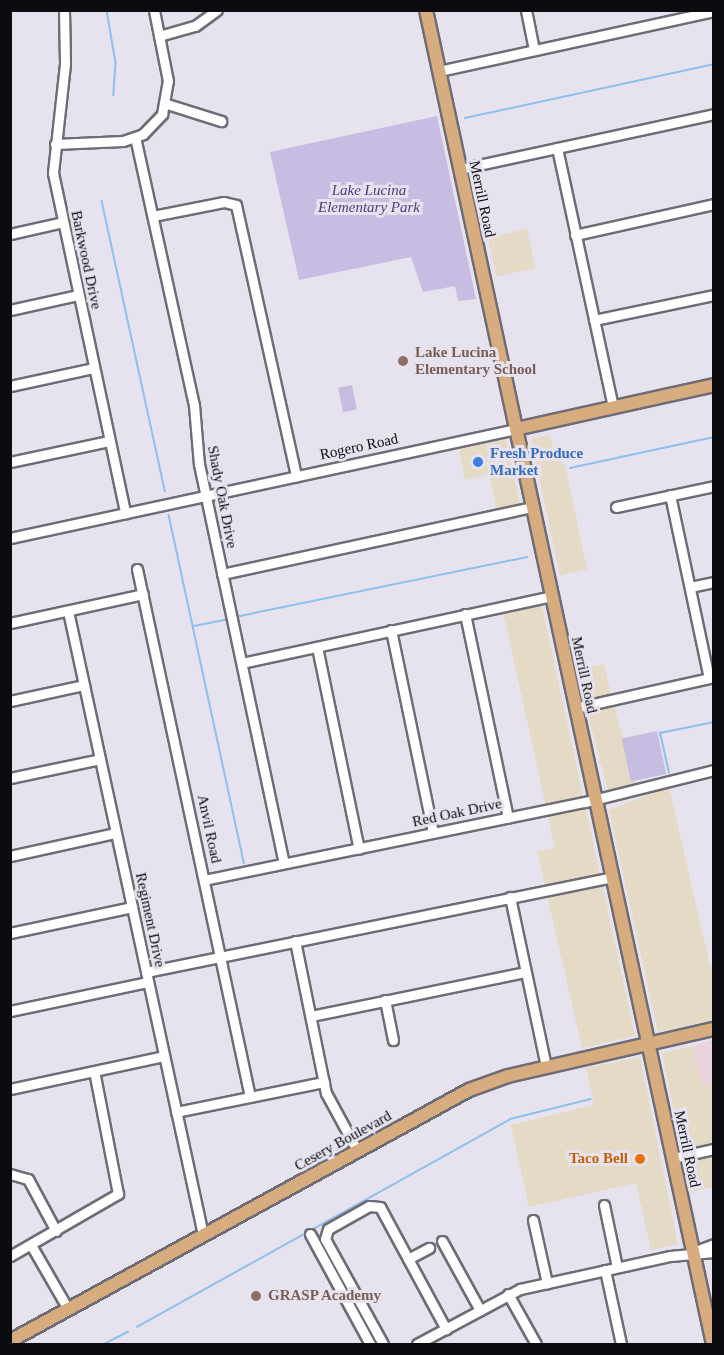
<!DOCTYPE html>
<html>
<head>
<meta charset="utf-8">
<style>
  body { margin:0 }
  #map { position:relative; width:724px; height:1355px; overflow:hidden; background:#e6e3ee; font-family:"Times New Roman",serif }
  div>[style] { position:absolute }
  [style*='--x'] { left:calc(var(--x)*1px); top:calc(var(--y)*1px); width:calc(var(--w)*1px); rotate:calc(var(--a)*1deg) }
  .commercial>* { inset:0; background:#e4dac5; transform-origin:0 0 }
  .industrial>* { inset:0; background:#ebd3dd }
  .green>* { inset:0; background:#c7bce1; transform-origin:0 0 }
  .stream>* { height:1.5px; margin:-0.75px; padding:0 0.75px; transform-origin:0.75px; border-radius:0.75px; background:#8dc0ee }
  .roads { filter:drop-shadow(2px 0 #6e6c75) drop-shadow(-2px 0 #6e6c75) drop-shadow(0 2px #6e6c75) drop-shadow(0 -2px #6e6c75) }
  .minor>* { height:9px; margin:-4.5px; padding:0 4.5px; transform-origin:4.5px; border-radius:4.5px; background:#fff }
  .major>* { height:12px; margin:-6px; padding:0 6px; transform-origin:6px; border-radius:6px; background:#d7ac7f }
  .dots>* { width:16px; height:16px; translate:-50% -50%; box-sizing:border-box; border:3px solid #e6e3ee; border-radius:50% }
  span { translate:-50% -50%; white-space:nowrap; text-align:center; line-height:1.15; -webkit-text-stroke:6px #e6e3ee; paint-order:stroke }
  .park-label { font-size:15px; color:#53397f; font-style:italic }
  .street-label { font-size:15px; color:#0c0b0f }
  .education-label { font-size:15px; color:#785e54; font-weight:700 }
  .left { translate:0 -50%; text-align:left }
  .shop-label { font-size:15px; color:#366cbe; font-weight:700 }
  .food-label { font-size:15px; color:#c56008; font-weight:700 }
  .right { translate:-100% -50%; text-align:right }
  .frame { position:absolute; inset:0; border:12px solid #0c0b0f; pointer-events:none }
</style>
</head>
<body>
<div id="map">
  <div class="commercial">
    <div style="left:527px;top:229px;width:40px;height:40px;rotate:78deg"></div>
    <div style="clip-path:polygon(550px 435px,556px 459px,565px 465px,587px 569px,560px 576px,531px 439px)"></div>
    <div style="clip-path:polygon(506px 439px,520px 505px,497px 510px,489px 474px,465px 480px,459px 449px)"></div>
    <div style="clip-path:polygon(541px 602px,635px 1036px,582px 1048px,537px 851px,555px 848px,503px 611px)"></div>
    <div style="left:604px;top:664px;width:31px;height:25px;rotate:77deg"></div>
    <div style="left:614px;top:704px;width:82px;height:28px;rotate:75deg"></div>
    <div style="clip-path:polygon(669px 787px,710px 966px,713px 966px,714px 1020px,658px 1032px,609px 810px)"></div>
    <div style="clip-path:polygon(693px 1046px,702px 1086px,713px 1083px,713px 1187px,691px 1192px,662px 1053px)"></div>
    <div style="clip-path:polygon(640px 1057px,678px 1244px,651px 1250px,636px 1183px,529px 1207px,511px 1125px,594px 1105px,586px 1068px)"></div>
  </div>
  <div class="industrial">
    <div style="clip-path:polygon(713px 1040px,713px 1083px,702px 1086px,693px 1046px)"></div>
  </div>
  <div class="green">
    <div style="clip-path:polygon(437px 116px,476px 299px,458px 301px,455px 286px,423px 292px,411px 257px,299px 280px,270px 152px)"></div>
    <div style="left:352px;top:385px;width:25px;height:14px;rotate:79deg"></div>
    <div style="left:657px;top:731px;width:44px;height:36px;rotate:78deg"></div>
  </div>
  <div class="stream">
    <div style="--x:107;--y:10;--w:54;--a:80.4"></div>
    <div style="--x:116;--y:63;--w:32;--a:94"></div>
    <div style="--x:465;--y:118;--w:255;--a:-12.2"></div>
    <div style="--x:102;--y:201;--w:297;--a:77.7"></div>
    <div style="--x:570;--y:468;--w:147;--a:-12.1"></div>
    <div style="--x:169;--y:515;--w:356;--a:77.8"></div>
    <div style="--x:240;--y:616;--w:293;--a:-11.6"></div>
    <div style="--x:194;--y:626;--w:32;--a:-11"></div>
    <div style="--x:669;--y:773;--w:41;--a:-102.7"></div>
    <div style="--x:660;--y:733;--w:55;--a:-11.5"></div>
    <div style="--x:137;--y:1327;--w:427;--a:-29.1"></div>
    <div style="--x:510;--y:1119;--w:83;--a:-13.9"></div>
    <div style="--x:104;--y:1344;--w:27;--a:-27"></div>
  </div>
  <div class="roads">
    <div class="minor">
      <div style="--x:64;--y:10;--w:54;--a:88.9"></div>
      <div style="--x:65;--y:64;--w:110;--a:96.3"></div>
      <div style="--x:53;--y:173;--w:348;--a:78"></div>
      <div style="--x:526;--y:10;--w:41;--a:78.7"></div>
      <div style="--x:159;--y:36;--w:37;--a:-16"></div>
      <div style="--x:195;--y:26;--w:27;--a:-36"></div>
      <div style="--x:439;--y:71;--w:281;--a:-12.3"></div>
      <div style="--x:167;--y:104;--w:57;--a:17.5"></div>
      <div style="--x:135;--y:137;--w:274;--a:77.6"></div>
      <div style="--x:194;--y:405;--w:59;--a:85.2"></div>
      <div style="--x:199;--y:464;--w:408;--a:78"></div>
      <div style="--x:55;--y:144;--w:68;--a:-2.5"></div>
      <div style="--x:123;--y:141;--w:21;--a:-19"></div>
      <div style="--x:143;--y:134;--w:28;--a:-46"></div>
      <div style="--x:162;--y:114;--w:34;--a:-80"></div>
      <div style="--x:168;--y:81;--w:72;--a:-101.2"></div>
      <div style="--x:557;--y:148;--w:265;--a:77.8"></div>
      <div style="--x:460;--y:169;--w:260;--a:-12.2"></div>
      <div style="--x:153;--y:216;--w:72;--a:-11.2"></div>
      <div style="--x:224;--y:202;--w:12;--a:14"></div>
      <div style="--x:236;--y:205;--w:278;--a:77.5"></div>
      <div style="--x:10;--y:234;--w:54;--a:-12.8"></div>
      <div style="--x:575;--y:235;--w:142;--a:-12.6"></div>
      <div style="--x:10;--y:310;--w:70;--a:-12.4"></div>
      <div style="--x:594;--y:320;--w:123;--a:-11.8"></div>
      <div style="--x:10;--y:386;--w:86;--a:-12.1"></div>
      <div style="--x:10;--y:462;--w:101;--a:-12"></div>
      <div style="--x:670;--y:495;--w:187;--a:78"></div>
      <div style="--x:616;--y:507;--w:100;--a:-12.1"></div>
      <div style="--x:10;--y:538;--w:518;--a:-12.16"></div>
      <div style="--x:137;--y:569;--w:540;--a:77.92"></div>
      <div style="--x:222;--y:574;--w:318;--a:-12.2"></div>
      <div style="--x:690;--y:587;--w:25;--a:-12"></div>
      <div style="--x:68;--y:611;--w:638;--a:77.79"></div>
      <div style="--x:465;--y:614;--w:208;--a:78.1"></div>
      <div style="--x:10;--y:623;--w:136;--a:-12.3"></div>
      <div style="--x:391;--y:630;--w:207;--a:78.3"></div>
      <div style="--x:317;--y:647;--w:206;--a:78.3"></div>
      <div style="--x:242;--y:663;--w:317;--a:-12.2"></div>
      <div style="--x:10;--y:701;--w:76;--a:-12.2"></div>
      <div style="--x:575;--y:708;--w:142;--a:-12.6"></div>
      <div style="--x:10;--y:778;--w:92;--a:-11.9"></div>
      <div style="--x:10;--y:856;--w:107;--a:-12.4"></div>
      <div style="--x:204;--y:880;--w:389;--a:-11.6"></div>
      <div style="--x:585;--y:802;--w:133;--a:-13.9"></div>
      <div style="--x:510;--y:897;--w:174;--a:78"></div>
      <div style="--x:10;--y:933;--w:125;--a:-12"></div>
      <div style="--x:295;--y:941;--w:155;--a:78.5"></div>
      <div style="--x:326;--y:1093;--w:65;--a:61.5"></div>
      <div style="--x:146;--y:972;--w:476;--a:-11.5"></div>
      <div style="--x:385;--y:1000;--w:41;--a:78.7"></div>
      <div style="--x:10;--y:1011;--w:141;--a:-11.9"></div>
      <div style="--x:311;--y:1016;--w:218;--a:-11.6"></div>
      <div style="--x:10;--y:1089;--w:157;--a:-12.1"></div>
      <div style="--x:176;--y:1112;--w:151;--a:-11.5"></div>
      <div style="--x:673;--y:1158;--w:42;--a:-12.4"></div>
      <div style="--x:10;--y:1174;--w:19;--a:16"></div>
      <div style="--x:28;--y:1179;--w:59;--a:61.7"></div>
      <div style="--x:604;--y:1205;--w:63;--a:78.2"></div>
      <div style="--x:533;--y:1220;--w:65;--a:77.5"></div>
      <div style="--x:310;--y:1234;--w:125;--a:61.4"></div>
      <div style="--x:442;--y:1241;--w:79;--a:61.2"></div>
      <div style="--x:31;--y:1245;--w:74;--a:60"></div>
      <div style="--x:693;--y:1252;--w:22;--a:-21"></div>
      <div style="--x:10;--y:1256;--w:125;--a:-29.9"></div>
      <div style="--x:118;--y:1194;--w:125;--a:-101"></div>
      <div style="--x:408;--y:1259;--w:24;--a:-28"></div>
      <div style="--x:605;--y:1270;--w:76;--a:77.8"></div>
      <div style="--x:508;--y:1294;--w:57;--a:60.8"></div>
      <div style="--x:383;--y:1344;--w:120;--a:-118.9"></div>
      <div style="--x:325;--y:1239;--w:10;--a:-73"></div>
      <div style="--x:328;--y:1229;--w:47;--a:-29.3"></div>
      <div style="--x:369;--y:1206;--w:11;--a:5"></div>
      <div style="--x:380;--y:1207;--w:139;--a:61.6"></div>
      <div style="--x:417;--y:1344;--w:117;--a:-28.1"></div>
      <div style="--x:520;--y:1289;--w:154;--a:-12.4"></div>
      <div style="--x:670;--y:1256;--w:44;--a:-5.2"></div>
    </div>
    <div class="major">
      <div style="--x:426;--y:10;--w:1365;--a:77.86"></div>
      <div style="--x:516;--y:429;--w:203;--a:-12.5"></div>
      <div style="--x:10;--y:1341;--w:523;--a:-28.67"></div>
      <div style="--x:469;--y:1090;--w:41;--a:-19.7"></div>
      <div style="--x:508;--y:1076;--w:211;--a:-12.9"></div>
    </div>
  </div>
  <div class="dots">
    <div style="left:403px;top:361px;background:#8d6e63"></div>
    <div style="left:478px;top:462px;background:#3f7fe0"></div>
    <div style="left:640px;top:1159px;background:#e8710a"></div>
    <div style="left:256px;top:1296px;background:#8d6e63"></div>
  </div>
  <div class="park-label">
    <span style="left:369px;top:199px">Lake Lucina<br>Elementary Park</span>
  </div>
  <div class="street-label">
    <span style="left:482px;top:199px;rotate:78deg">Merrill Road</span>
    <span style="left:86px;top:260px;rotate:78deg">Barkwood Drive</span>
    <span style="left:359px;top:447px;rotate:-12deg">Rogero Road</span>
    <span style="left:222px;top:497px;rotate:79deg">Shady Oak Drive</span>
    <span style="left:584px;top:675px;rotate:78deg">Merrill Road</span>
    <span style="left:457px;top:813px;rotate:-12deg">Red Oak Drive</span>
    <span style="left:209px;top:829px;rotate:78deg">Anvil Road</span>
    <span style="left:150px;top:920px;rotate:78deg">Regiment Drive</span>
    <span style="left:343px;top:1141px;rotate:-29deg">Cesery Boulevard</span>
    <span style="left:687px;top:1149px;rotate:78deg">Merrill Road</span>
  </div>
  <div class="education-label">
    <span class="left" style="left:415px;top:361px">Lake Lucina<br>Elementary School</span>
    <span class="left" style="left:268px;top:1296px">GRASP Academy</span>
  </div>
  <div class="shop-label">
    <span class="left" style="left:490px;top:462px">Fresh Produce<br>Market</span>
  </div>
  <div class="food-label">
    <span class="right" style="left:628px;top:1159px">Taco Bell</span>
  </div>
  <div class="frame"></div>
</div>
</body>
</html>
